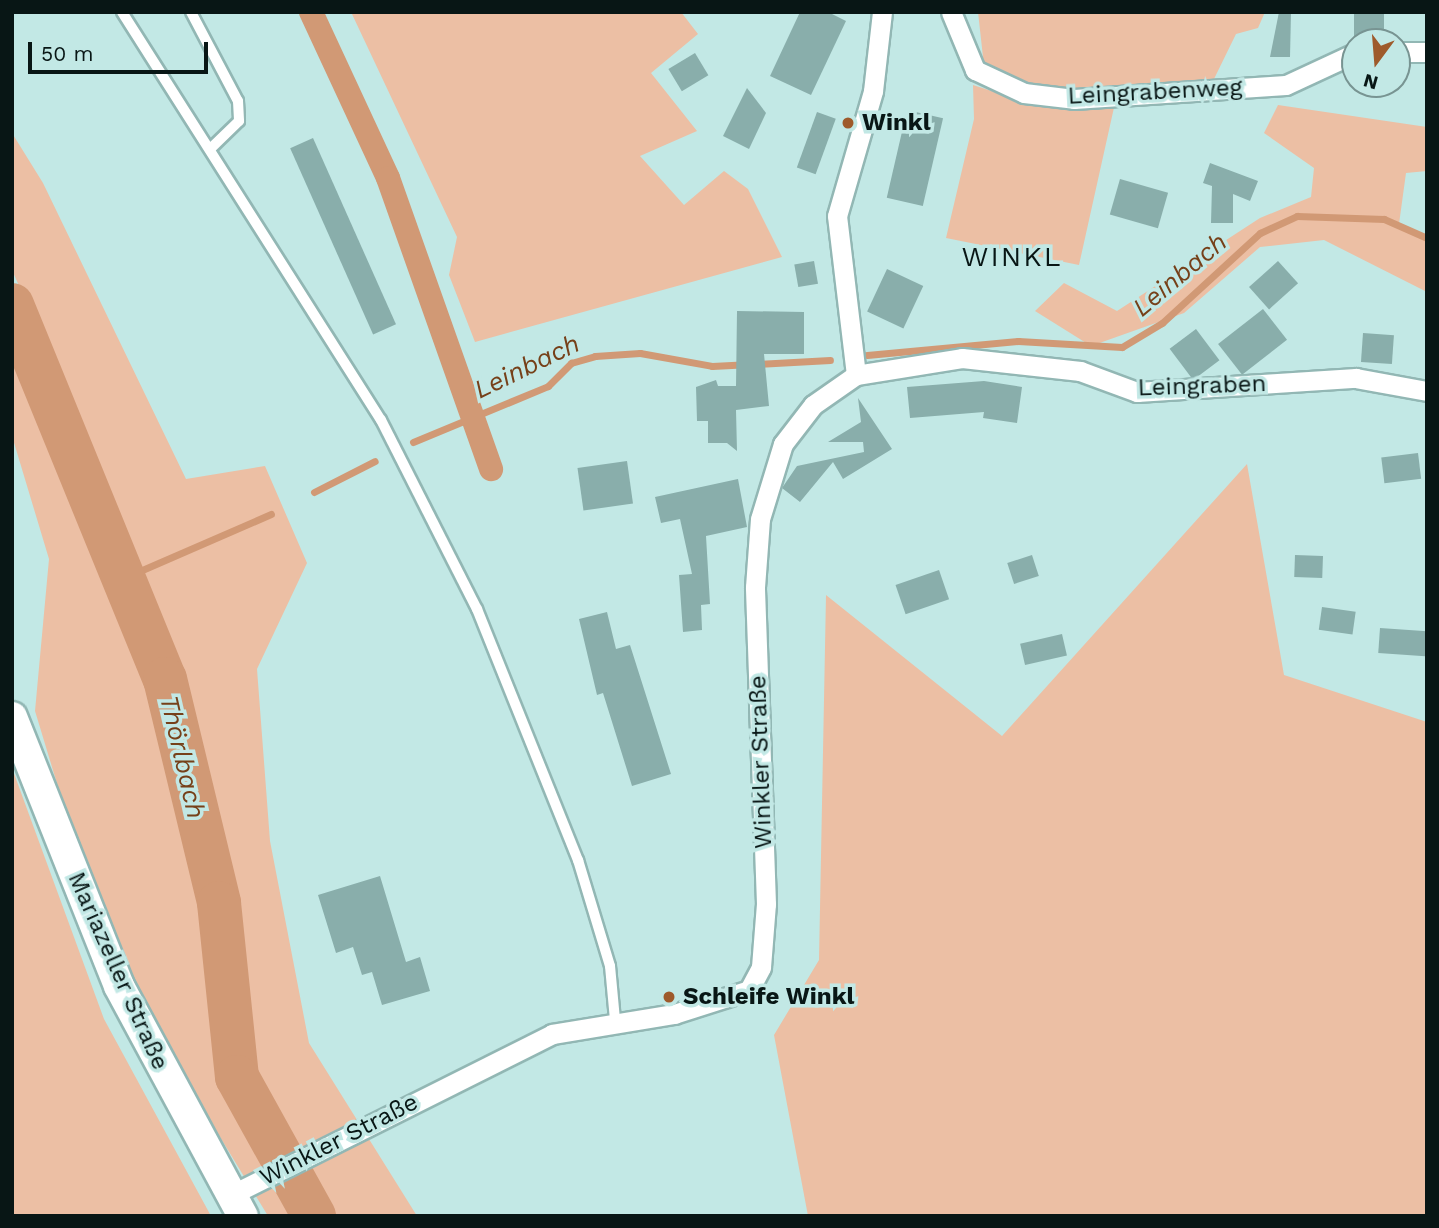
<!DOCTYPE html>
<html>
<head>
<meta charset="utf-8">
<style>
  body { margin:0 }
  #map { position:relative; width:1439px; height:1228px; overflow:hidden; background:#c2e8e5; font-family:"Work Sans",sans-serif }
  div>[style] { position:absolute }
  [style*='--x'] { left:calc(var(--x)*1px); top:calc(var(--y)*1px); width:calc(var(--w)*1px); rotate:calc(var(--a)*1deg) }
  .green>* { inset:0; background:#ecbfa4 }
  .stream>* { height:7px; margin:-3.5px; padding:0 3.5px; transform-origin:3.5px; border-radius:3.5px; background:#d19975 }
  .canal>* { height:24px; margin:-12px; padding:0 12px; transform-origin:12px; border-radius:12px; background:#d19975 }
  .river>* { height:44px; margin:-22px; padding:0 22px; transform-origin:22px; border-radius:22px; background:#d19975 }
  .building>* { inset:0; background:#89aeab; transform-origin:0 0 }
  .roads { filter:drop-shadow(2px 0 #92b7b4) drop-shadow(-2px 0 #92b7b4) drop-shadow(0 2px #92b7b4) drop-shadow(0 -2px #92b7b4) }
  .lane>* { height:10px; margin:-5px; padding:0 5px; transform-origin:5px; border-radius:5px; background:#fff }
  .street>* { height:19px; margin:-9.5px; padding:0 9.5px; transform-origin:9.5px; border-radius:9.5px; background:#fff }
  .primary>* { height:30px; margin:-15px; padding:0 15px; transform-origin:15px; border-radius:15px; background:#fff }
  .dots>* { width:19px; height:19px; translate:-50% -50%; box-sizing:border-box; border:4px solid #c2e8e5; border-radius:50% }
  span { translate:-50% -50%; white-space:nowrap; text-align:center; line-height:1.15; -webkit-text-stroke:7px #c2e8e5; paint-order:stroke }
  .street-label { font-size:24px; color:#081615 }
  .poi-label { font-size:24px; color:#081615; font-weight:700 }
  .left { translate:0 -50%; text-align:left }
  .water-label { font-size:26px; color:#764019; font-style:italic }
  .quarter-label { font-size:28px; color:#081615; letter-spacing:2px }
  .frame { position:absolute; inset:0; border:14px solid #081615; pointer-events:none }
  .north { position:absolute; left:1341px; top:28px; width:70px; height:70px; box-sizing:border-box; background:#c2e8e5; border:2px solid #789492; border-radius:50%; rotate:196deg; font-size:19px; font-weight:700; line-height:28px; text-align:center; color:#081615 }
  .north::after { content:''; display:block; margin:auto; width:24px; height:32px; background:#9e5a2b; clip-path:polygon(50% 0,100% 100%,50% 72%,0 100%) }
  .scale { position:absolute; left:28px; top:42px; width:180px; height:32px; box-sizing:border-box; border:4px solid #081615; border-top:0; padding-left:9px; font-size:21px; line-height:24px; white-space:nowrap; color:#081615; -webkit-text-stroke:5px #c2e8e5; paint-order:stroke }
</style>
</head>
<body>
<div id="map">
  <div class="green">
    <div style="clip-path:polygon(351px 12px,681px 12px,698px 34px,651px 73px,697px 131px,640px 156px,684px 205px,724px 171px,748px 189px,782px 257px,475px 342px,449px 275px,457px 237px)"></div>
    <div style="clip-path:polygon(978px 12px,1265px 12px,1258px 28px,1236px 34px,1214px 79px,1065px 91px,1007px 83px,984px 66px)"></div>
    <div style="clip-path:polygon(973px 85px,1029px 103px,1115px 103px,1079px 265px,946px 238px,974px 119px)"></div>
    <div style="clip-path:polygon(1278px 105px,1427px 127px,1427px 171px,1406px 173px,1399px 224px,1427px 237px,1427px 292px,1324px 240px,1260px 247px,1184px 313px,1091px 346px,1035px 311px,1064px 283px,1117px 311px,1260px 218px,1311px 197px,1314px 168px,1264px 133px)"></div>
    <div style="clip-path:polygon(12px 133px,43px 183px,186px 479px,265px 466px,307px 563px,257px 669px,270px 841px,309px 1043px,417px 1216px,333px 1216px,248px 1066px,237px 892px,177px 671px,121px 517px,12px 270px)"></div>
    <div style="clip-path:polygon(12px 354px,127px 627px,193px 843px,230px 1081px,300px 1216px,268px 1216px,141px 1007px,86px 879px,35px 711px,49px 559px,12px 436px)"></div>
    <div style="clip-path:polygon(1247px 464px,1284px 675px,1427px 722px,1427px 1216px,808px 1216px,774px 1035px,819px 960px,826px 595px,1002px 736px)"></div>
    <div style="clip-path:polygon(12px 768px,104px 1019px,211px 1216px,12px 1216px)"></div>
  </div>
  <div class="stream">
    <div style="--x:867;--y:355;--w:152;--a:-5.3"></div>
    <div style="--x:1018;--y:341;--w:104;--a:3.3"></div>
    <div style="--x:1122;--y:347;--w:47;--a:-31"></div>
    <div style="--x:1162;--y:323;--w:133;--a:-42.6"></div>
    <div style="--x:1260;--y:233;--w:41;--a:-24.7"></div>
    <div style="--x:1297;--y:216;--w:87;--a:2"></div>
    <div style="--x:1384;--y:219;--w:47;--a:23.8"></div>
    <div style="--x:758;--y:364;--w:72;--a:-3.2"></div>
    <div style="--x:413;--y:442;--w:146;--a:-22.5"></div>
    <div style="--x:548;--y:386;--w:33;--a:-45"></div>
    <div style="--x:571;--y:363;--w:25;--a:-16"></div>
    <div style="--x:595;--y:356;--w:45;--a:-3.8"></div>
    <div style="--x:640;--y:353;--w:73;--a:10.2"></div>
    <div style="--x:712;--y:366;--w:34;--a:-3"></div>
    <div style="--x:314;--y:492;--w:68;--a:-26.9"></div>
    <div style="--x:126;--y:577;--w:158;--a:-23.5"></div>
  </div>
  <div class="canal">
    <div style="--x:311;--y:12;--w:183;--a:65.1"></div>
    <div style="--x:388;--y:178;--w:309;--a:70.5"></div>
  </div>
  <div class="river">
    <div style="--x:12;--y:305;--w:404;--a:67.8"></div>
    <div style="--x:165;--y:679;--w:230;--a:76.4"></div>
    <div style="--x:219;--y:903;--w:175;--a:84.1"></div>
    <div style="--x:237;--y:1077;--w:159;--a:61"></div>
  </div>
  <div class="building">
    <div style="clip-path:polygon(800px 12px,828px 12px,846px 21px,811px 95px,770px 76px)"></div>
    <div style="clip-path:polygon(1279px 12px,1291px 12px,1290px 57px,1270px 57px)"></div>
    <div style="left:1354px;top:14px;width:30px;height:27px"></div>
    <div style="left:695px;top:53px;width:26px;height:31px;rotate:59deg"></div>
    <div style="clip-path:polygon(747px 88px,766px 113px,749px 149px,723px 136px)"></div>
    <div style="left:907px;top:110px;width:37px;height:90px;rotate:13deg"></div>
    <div style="left:817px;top:112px;width:20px;height:59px;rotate:20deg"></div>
    <div style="left:313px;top:138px;width:204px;height:25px;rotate:66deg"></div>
    <div style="clip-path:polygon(1210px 163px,1258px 181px,1250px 201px,1233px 194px,1233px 223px,1211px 223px,1212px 186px,1203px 183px)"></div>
    <div style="left:1120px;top:179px;width:50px;height:37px;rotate:16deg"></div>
    <div style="left:814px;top:261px;width:23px;height:20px;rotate:80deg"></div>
    <div style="left:1278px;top:261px;width:30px;height:39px;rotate:48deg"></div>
    <div style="left:887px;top:269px;width:40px;height:47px;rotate:25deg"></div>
    <div style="left:1263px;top:309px;width:39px;height:57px;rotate:52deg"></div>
    <div style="clip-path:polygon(737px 311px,804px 312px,804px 354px,764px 354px,769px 406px,736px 410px,737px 451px,727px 443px,708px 443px,708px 421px,697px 421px,696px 387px,716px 380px,718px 386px,736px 386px)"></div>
    <div style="left:1196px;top:329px;width:39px;height:33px;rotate:53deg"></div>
    <div style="left:1363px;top:333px;width:31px;height:29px;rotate:4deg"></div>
    <div style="clip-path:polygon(984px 381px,1022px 387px,1017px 423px,983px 418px,984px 412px,910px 418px,907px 387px)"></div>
    <div style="clip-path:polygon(858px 398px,892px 449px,843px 479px,833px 462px,800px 502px,782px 488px,797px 466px,864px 452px,863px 442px,828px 442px,861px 422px)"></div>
    <div style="left:1418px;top:453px;width:26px;height:37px;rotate:83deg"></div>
    <div style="left:627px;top:461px;width:43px;height:50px;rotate:82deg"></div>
    <div style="clip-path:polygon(738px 479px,747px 527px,706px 536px,710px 604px,701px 605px,702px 630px,683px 632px,679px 575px,692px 574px,680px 519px,661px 523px,655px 497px)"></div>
    <div style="left:1032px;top:555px;width:22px;height:26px;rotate:72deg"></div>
    <div style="left:1295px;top:555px;width:28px;height:22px;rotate:2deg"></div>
    <div style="left:939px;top:570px;width:31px;height:46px;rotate:71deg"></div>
    <div style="left:1322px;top:607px;width:34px;height:23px;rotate:8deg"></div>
    <div style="clip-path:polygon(607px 612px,616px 649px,630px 645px,671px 774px,632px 786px,603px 693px,597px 695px,579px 619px)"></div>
    <div style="left:1380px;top:628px;width:47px;height:25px;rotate:4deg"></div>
    <div style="left:1062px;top:634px;width:22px;height:43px;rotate:77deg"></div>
    <div style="clip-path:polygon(380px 876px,406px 962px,420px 957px,430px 991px,382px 1005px,372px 972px,362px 975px,353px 947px,336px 953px,318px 895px)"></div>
  </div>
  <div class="roads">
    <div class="lane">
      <div style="--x:122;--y:12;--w:483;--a:57.6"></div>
      <div style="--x:381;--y:420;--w:212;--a:63.1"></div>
      <div style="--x:477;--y:609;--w:271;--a:68.1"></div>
      <div style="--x:578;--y:860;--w:111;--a:73.2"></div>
      <div style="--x:610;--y:966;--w:54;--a:84.7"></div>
      <div style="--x:191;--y:12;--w:101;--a:62.2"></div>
      <div style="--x:238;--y:101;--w:20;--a:87"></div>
      <div style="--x:239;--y:121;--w:40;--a:136"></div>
    </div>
    <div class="street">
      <div style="--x:951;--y:12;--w:63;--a:67.5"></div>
      <div style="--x:975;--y:70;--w:54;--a:25.1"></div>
      <div style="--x:1024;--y:93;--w:50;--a:6.8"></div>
      <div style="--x:1074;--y:99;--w:212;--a:-3.8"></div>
      <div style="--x:1286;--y:85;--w:76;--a:-24.9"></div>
      <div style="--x:1397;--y:52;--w:30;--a:0"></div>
      <div style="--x:856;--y:375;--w:107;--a:-9.1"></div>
      <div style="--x:962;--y:358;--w:119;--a:6.3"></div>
      <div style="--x:1080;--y:371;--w:61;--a:20.2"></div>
      <div style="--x:1137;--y:392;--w:219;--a:-3.7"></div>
      <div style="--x:1356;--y:378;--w:72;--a:10.4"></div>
      <div style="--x:231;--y:1195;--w:359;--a:-26.6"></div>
      <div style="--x:552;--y:1034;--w:124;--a:-9.3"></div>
      <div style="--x:674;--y:1014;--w:79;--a:-17.7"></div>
      <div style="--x:749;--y:990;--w:26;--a:-62"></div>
      <div style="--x:761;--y:967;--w:63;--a:-85.5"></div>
      <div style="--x:766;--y:904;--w:317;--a:-92"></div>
      <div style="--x:755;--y:587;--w:68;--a:-85.8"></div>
      <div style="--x:760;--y:519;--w:78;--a:-73"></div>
      <div style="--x:783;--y:444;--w:49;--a:-52.4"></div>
      <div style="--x:813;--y:405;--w:52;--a:-34.9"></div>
      <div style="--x:856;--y:375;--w:160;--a:-96.8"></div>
      <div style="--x:837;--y:216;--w:130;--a:-73.9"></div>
      <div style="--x:873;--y:91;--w:80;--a:-83.5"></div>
    </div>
    <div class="primary">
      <div style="--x:12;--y:717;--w:289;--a:68.3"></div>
      <div style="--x:119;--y:986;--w:261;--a:61.7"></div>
    </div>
  </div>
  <div class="dots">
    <div style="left:848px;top:123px;background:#9e5a2b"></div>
    <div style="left:669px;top:997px;background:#9e5a2b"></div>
  </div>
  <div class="street-label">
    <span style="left:1155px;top:92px;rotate:-3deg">Leingrabenweg</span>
    <span style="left:1202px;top:386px;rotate:-2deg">Leingraben</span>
    <span style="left:761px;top:762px;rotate:-92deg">Winkler Straße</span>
    <span style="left:118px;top:971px;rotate:66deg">Mariazeller Straße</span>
    <span style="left:339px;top:1140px;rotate:-27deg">Winkler Straße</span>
  </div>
  <div class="poi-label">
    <span class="left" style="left:862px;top:123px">Winkl</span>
    <span class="left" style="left:683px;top:997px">Schleife Winkl</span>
  </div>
  <div class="water-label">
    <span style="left:1180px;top:275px;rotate:-40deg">Leinbach</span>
    <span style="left:527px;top:367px;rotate:-26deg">Leinbach</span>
    <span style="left:182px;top:757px;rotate:77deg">Thörlbach</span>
  </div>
  <div class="quarter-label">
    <span style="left:1012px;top:257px">WINKL</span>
  </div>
  <div class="frame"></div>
  <div class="north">N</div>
  <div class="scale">50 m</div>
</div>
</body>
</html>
